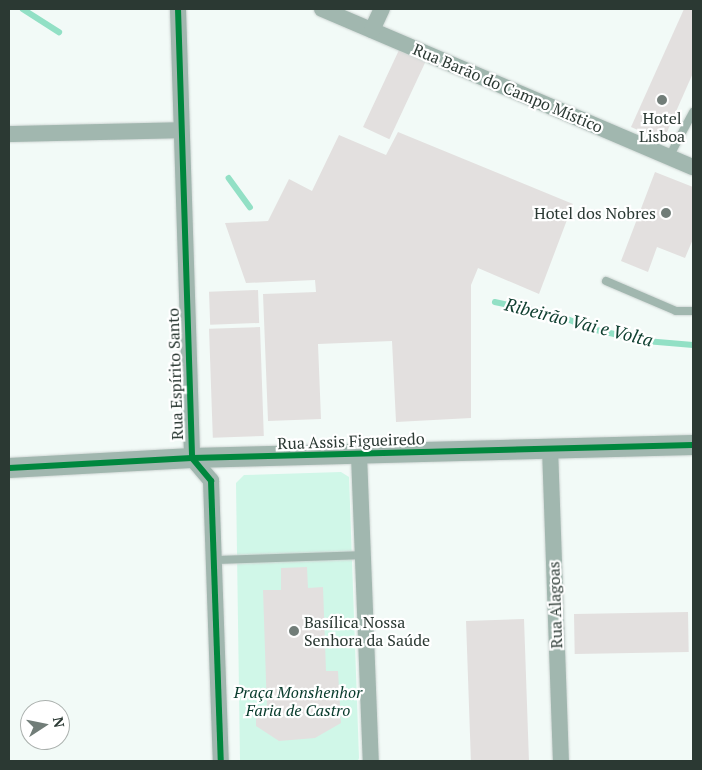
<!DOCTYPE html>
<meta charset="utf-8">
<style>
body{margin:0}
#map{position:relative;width:702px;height:770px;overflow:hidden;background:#f2faf7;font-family:"PT Serif",serif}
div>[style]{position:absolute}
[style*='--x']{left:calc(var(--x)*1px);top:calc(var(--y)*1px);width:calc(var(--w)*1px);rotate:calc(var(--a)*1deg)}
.green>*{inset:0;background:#d0f7e8}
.stream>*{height:5.5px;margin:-2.75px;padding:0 2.75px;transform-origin:2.75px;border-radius:2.75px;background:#92e0c5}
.building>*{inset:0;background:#e3e0df;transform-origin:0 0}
.roads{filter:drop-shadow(0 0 1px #cfd6d4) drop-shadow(0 0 1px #cfd6d4)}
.service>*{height:8px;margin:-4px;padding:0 4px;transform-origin:4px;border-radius:4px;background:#a1b7af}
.minor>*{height:16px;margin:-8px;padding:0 8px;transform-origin:8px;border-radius:8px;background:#a1b7af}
.tertiary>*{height:20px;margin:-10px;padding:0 10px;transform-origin:10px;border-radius:10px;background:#a1b7af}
.cycleway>*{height:6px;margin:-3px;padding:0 3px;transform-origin:3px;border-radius:3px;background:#00873e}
.dots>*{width:14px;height:14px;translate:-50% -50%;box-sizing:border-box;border:2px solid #fff;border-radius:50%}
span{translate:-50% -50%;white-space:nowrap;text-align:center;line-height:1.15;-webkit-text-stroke:4.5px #fff;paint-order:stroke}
.street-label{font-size:16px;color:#2b3933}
.poi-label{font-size:16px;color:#2b3933}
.right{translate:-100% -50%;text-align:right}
.left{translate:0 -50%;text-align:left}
.park-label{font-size:16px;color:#073a2b;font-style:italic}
.water-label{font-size:18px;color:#104031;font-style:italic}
.frame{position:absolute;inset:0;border:10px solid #2b3933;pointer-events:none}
.north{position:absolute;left:20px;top:700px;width:50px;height:50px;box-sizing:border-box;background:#fff;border:1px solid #aab0ad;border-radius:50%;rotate:79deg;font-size:14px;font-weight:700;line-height:20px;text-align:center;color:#2b3933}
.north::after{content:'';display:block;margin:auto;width:18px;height:22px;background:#717d78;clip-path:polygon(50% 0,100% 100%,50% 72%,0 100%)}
</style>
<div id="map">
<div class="green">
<i style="clip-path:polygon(341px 472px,349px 477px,359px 758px,358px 761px,240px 761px,236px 483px,244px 475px)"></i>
</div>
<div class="stream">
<i style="--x:23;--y:9;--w:43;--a:32.6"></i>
<i style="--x:229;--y:178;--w:36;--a:54"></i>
<i style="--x:495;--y:302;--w:66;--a:12.2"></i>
<i style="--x:560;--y:316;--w:35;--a:22"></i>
<i style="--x:592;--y:329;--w:55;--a:12.5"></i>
<i style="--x:646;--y:341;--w:47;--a:4.9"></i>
</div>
<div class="building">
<i style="clip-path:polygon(684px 9px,693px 9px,693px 73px,663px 141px,631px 127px)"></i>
<i style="left:399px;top:50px;width:29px;height:85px;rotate:25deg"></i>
<i style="clip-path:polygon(398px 132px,573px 204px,539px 294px,478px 268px,471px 285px,471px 418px,396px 422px,392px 341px,318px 344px,321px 419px,268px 421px,263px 294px,316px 292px,315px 280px,246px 283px,225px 223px,268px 221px,289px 179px,312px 191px,339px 135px,386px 155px)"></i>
<i style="clip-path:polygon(655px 172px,693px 187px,693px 239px,685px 258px,657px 247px,648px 272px,621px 261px)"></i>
<i style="left:258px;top:290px;width:33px;height:49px;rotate:88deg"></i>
<i style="left:260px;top:327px;width:109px;height:51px;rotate:88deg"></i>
<i style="clip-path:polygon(307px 567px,308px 588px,323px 587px,326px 671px,338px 671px,341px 723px,315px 738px,279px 741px,256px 726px,256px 715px,267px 711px,263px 590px,281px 590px,281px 568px)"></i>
<i style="left:688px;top:612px;width:40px;height:114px;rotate:89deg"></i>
<i style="left:524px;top:619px;width:142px;height:58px;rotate:88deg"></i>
</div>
<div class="roads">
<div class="service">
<i style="--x:669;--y:157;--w:51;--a:-61.9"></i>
<i style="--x:606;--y:281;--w:76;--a:23.2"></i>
<i style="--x:676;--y:311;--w:17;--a:0"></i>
<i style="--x:213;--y:560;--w:149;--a:-1.9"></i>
</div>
<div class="minor">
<i style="--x:178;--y:9;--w:449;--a:88.2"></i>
<i style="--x:192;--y:458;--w:30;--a:50"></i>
<i style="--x:211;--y:481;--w:280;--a:88"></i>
<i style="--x:322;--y:9;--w:403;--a:23.1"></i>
<i style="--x:372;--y:30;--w:23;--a:-65"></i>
<i style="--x:9;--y:134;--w:172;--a:-1.3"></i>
<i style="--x:550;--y:448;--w:313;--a:88"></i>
<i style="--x:359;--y:455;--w:306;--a:87.8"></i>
</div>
<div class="tertiary">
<i style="--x:9;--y:468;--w:183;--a:-3.1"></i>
<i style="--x:192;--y:458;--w:501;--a:-1.49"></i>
</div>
</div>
<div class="cycleway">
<i style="--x:178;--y:9;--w:449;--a:88.2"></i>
<i style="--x:192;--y:458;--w:30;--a:50"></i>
<i style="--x:211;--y:481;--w:280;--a:88"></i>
<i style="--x:9;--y:468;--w:183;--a:-3.1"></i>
<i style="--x:192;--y:458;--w:501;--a:-1.49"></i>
</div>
<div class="dots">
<i style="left:662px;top:100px;background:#717d78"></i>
<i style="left:666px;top:213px;background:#717d78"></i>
<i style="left:294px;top:631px;background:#717d78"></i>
</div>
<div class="street-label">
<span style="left:508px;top:88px;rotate:23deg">Rua Barão do Campo Místico</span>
<span style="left:175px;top:374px;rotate:-92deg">Rua Espírito Santo</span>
<span style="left:351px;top:441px;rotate:-2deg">Rua Assis Figueiredo</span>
<span style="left:555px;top:605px;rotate:-92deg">Rua Alagoas</span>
</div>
<div class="poi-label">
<span style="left:662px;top:127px">Hotel<br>Lisboa</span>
<span class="right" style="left:656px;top:213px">Hotel dos Nobres</span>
<span class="left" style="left:304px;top:631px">Basílica Nossa<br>Senhora da Saúde</span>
</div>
<div class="park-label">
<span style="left:298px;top:701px">Praça Monshenhor<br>Faria de Castro</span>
</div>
<div class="water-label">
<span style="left:579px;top:322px;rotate:14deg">Ribeirão Vai e Volta</span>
</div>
<div class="frame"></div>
<div class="north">N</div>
</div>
